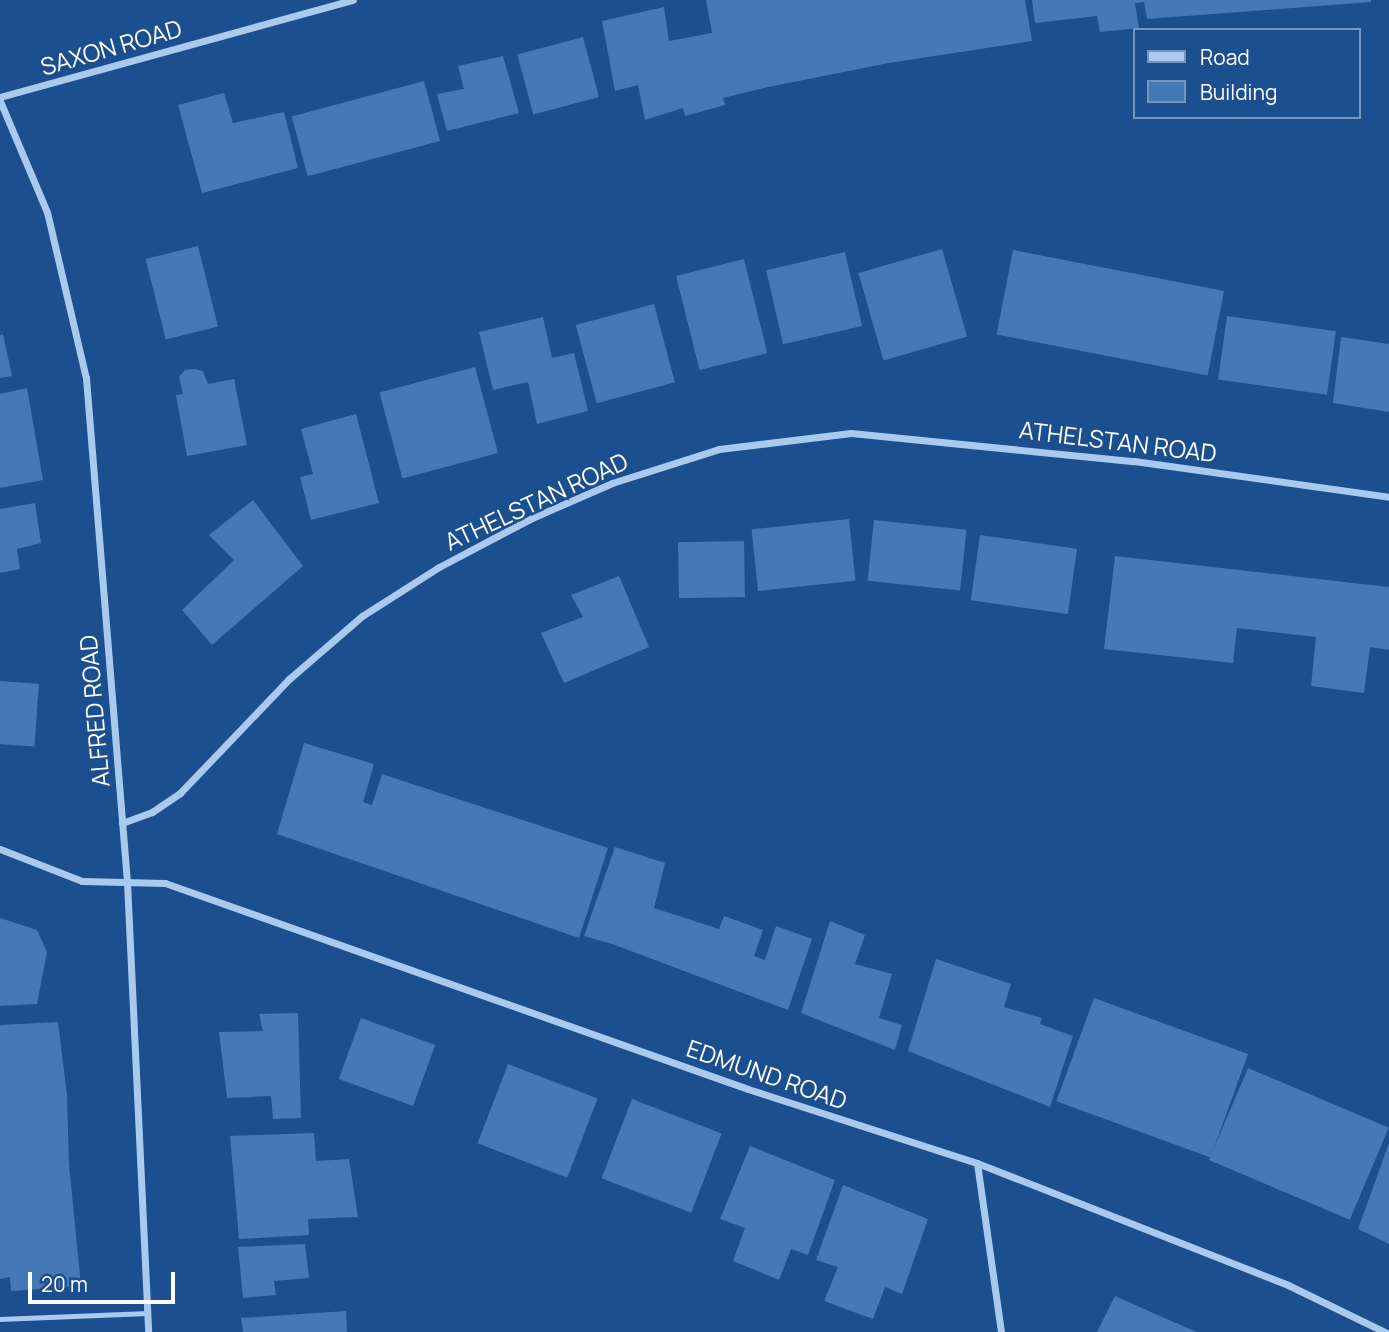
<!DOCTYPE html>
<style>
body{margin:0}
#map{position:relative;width:1389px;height:1332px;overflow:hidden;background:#1b4f8f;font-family:Manrope,sans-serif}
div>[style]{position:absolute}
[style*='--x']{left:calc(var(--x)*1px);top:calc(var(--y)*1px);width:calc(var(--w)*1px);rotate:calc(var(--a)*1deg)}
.building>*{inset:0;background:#4478b7;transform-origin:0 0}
.lane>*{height:5px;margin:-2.5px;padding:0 2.5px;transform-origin:2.5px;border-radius:2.5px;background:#a9c9ee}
.street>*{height:7px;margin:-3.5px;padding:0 3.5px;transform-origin:3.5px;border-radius:3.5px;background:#a9c9ee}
span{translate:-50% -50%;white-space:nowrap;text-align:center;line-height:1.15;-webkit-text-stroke:5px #1b4f8f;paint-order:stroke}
.street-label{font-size:24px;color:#fff}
.legend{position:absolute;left:1133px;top:28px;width:228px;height:91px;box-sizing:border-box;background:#1b4f8f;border:2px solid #7695bc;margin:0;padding:9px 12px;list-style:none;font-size:21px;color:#fff}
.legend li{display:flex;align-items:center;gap:14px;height:35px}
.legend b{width:35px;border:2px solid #7695bc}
.scale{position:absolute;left:28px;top:1272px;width:147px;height:32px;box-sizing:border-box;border:4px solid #fff;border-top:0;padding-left:9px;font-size:21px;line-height:24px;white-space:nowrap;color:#fff;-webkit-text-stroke:5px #1b4f8f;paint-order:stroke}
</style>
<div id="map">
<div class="building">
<i style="clip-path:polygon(706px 0,1025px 0,1032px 41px,889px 63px,768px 87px,723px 98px,725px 105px,685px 116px,683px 108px,645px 120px,638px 85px,615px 91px,602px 21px,664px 7px,669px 41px,712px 33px)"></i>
<i style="clip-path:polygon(1032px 0,1371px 0,1371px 2px,1147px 19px,1144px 2px,1135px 3px,1139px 28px,1100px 32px,1097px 16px,1035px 23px)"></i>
<i style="left:583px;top:37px;width:62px;height:68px;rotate:75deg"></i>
<i style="clip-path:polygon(503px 56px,519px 113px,447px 131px,437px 94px,464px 89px,458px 66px)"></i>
<i style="left:424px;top:81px;width:62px;height:137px;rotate:75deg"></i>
<i style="clip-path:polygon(224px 93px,233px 123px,284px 112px,298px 168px,202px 193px,178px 105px)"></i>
<i style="left:198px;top:246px;width:83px;height:54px;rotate:76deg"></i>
<i style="left:942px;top:249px;width:91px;height:87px;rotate:74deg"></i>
<i style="left:1013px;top:250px;width:215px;height:86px;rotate:11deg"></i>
<i style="left:845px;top:252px;width:76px;height:81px;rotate:77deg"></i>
<i style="left:744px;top:259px;width:97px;height:70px;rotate:76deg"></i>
<i style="left:654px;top:304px;width:81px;height:81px;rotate:75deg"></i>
<i style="left:1227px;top:316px;width:110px;height:64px;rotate:8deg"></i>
<i style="clip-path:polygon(543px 317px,552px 358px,574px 353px,588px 411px,537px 424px,528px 382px,493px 390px,479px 332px)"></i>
<i style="clip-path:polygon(3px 334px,12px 376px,0 378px,0 335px)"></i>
<i style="clip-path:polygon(1341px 337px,1389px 344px,1389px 412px,1333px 403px)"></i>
<i style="left:475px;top:367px;width:89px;height:99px;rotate:75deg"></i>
<i style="clip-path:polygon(195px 369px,203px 371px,208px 384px,234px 379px,247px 445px,187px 456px,176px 395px,183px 394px,179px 377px,185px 370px)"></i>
<i style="clip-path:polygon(27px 388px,43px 480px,0 488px,0 394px)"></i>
<i style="clip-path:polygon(356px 414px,379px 503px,311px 520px,300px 477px,313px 474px,301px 429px)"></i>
<i style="clip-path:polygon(253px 500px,303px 566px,212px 645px,182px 610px,234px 560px,209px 535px)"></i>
<i style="clip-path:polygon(35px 503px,41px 543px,17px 549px,20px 569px,0 573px,0 509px)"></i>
<i style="left:849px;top:519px;width:62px;height:98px;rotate:84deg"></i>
<i style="left:874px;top:520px;width:93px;height:61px;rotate:6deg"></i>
<i style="left:980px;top:535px;width:98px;height:66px;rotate:8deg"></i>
<i style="left:744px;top:541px;width:56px;height:66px;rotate:89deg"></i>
<i style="clip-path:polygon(1115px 556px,1389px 587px,1389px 650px,1370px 647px,1364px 693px,1311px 686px,1316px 637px,1237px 628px,1233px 663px,1104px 649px)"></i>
<i style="clip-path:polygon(619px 576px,649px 647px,564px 683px,541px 633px,583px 617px,571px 595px)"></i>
<i style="left:0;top:681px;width:39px;height:63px;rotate:4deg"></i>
<i style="clip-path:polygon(304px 743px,374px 764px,363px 802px,372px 805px,382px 774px,608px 848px,579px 938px,277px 834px)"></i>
<i style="clip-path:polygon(615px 847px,665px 863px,654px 908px,719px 929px,724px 916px,763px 930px,754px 956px,765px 960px,776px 926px,812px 939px,788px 1010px,615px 945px,584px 936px)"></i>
<i style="clip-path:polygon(0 918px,37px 930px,47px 952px,37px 1004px,0 1006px)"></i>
<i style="clip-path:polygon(830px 921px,865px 935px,855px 964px,892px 974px,879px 1018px,902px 1025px,895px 1050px,801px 1013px)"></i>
<i style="clip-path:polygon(936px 959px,1011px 984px,1004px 1007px,1042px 1018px,1040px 1024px,1073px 1036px,1050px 1107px,908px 1051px)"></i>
<i style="left:1094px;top:998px;width:164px;height:110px;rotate:20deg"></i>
<i style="clip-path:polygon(298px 1013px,301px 1118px,273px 1119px,271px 1096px,227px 1098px,219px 1032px,263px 1031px,259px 1014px)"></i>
<i style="left:361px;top:1018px;width:79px;height:65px;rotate:20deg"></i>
<i style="clip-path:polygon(58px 1022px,67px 1095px,69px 1164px,81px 1286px,11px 1291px,10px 1277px,0 1279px,0 1025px)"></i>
<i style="left:508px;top:1064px;width:96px;height:85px;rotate:21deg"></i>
<i style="left:1248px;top:1068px;width:153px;height:100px;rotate:23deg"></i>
<i style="left:632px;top:1099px;width:96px;height:85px;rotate:21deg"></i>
<i style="clip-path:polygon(314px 1133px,316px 1161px,349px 1159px,358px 1217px,308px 1219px,309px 1235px,239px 1239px,230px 1136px)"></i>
<i style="clip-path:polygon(1389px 1143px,1389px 1244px,1358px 1229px)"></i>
<i style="clip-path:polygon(750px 1146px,835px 1180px,808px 1255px,791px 1249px,779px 1280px,733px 1261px,745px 1228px,720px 1219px)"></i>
<i style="clip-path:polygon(843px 1185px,928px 1219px,902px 1294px,885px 1287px,873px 1319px,824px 1301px,838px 1267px,816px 1260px)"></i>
<i style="clip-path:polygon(305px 1244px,309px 1278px,274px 1281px,276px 1295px,243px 1298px,238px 1247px)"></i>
<i style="clip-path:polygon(1115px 1296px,1153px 1313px,1197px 1332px,1097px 1332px)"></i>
<i style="clip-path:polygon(346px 1311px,347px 1332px,243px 1332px,241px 1318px)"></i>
</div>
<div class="lane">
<i style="--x:0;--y:1319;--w:148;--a:-2.3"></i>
</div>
<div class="street">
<i style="--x:0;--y:97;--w:366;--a:-15.4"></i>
<i style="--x:0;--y:101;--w:121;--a:67.1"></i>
<i style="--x:47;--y:212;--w:171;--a:76.8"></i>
<i style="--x:86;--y:378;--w:506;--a:85.35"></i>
<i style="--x:127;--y:882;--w:450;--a:87.3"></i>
<i style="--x:122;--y:823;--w:32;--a:-20"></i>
<i style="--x:152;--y:812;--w:34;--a:-34"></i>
<i style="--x:180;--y:793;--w:158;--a:-46.3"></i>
<i style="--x:289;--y:679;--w:96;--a:-40.8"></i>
<i style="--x:362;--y:616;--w:91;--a:-32.5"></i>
<i style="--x:439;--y:567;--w:105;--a:-27.8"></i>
<i style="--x:532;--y:518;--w:87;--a:-23.6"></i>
<i style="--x:612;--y:483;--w:112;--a:-17.6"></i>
<i style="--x:719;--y:449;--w:133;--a:-6.9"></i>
<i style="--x:851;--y:433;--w:284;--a:5.7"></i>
<i style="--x:1134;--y:461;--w:258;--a:8"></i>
<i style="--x:0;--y:849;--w:88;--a:21.3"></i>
<i style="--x:82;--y:881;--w:83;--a:1.4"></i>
<i style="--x:165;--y:883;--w:618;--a:19.46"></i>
<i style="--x:748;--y:1089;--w:241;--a:17.9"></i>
<i style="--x:977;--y:1163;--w:334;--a:21.4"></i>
<i style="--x:1288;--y:1285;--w:108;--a:25.9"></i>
<i style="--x:977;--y:1163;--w:171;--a:81.9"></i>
</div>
<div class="street-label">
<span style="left:111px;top:47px;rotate:-16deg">SAXON ROAD</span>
<span style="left:1118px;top:441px;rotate:7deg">ATHELSTAN ROAD</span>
<span style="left:536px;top:501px;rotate:-25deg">ATHELSTAN ROAD</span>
<span style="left:94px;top:711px;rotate:-95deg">ALFRED ROAD</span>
<span style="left:767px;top:1074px;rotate:19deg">EDMUND ROAD</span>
</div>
<ul class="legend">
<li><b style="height:9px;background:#a9c9ee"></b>Road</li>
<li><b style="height:19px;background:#4478b7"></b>Building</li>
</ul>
<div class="scale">20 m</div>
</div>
